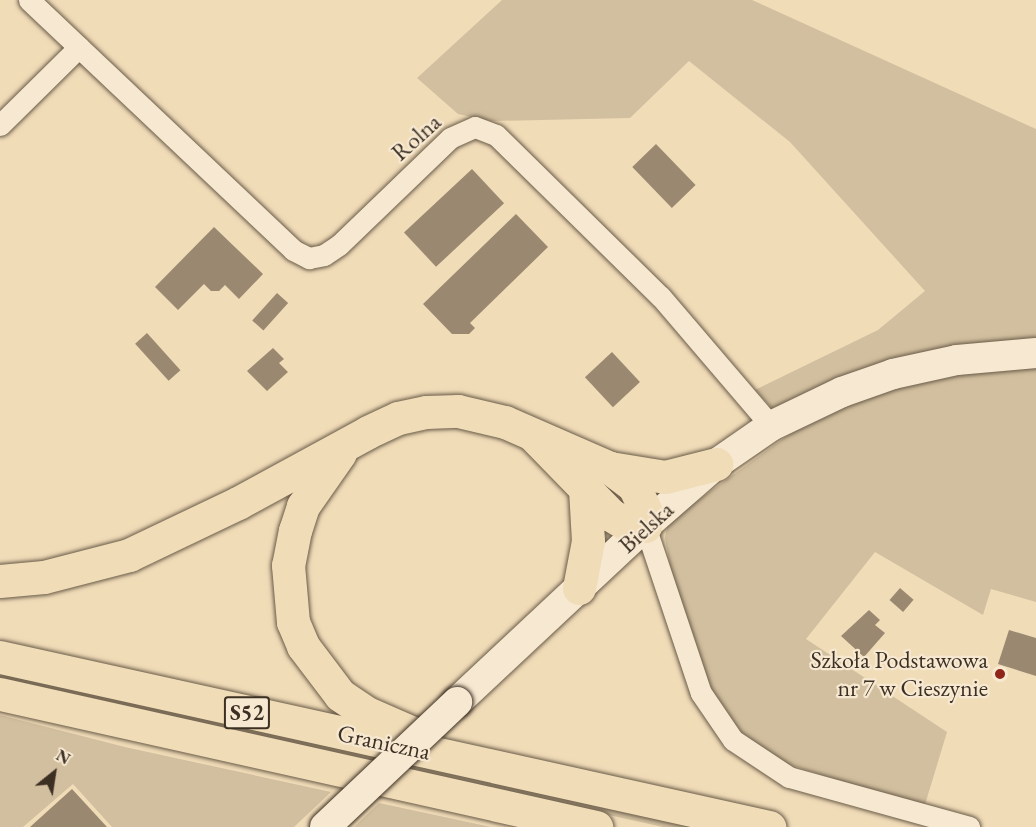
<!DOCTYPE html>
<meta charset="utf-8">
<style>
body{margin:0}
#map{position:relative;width:1036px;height:827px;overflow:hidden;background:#f1dcb8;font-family:"EB Garamond",serif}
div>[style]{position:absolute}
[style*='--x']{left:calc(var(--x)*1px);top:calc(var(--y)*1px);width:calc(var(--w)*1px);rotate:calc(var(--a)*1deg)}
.green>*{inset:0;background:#d2bf9f}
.building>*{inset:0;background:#9a8970;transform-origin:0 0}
.roads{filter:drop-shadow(0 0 2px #695b48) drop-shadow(0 0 2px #695b48)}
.street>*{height:21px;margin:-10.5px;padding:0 10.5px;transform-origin:10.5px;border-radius:10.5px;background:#f6e8d1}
.secondary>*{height:30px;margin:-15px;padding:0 15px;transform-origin:15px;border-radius:15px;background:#f6e8d1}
.highway>*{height:33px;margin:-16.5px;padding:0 16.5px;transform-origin:16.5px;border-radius:16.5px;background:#f1dcb8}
.bridges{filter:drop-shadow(0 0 2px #3c3023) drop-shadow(0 0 2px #3c3023)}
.secondary-bridge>*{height:30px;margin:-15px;padding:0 15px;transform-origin:15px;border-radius:15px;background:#f6e8d1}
.dots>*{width:16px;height:16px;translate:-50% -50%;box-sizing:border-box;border:3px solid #f6e8d1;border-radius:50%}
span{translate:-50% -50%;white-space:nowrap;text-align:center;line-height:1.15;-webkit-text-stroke:4.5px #f6e8d1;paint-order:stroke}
.shield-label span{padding:2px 4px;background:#f6e8d1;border:2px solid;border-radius:4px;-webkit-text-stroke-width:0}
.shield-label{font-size:22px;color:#3c3023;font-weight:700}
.street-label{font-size:24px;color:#3c3023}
.poi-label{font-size:24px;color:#3c3023}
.right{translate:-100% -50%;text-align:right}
.north{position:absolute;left:24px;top:743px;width:60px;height:60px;-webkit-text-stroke:4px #f6e8d1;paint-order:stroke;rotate:30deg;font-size:16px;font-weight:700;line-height:24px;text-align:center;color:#3c3023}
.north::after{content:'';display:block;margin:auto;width:21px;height:27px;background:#3c3023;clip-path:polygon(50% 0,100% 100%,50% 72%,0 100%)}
</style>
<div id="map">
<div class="green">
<i style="clip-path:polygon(502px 0,752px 0,1036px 129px,1036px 341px,773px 409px,755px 390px,878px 330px,925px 291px,790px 142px,689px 61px,630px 118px,491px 121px,458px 114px,417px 78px)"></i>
<i style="clip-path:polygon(1036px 366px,1036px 602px,991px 589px,983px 615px,875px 552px,806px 639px,947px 732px,924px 808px,788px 764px,741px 732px,709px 685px,674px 587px,665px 538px,668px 522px,812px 418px,853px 401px,937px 375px)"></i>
<i style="clip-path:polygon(0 670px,714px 827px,663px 827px,0 680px)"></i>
<i style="clip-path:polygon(0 715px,125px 747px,331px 792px,294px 827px,112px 827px,73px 784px,23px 827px,0 827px)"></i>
<i style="clip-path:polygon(379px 803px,491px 827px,354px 827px)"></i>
</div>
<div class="building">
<i style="left:656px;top:144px;width:57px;height:33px;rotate:46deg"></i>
<i style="left:472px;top:169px;width:47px;height:93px;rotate:47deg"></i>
<i style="clip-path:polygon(516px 214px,548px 247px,470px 323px,475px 328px,469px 334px,452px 334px,423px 304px)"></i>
<i style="clip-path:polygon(214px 227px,263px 274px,239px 299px,225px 285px,219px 291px,211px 291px,204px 284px,178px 310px,155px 287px)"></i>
<i style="left:277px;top:293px;width:15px;height:37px;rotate:42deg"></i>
<i style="left:147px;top:333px;width:50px;height:16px;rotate:48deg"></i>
<i style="clip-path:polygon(273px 348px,284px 359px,279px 363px,288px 372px,267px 391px,247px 371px)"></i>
<i style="left:612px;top:352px;width:41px;height:37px;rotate:47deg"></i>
<i style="left:900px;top:588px;width:18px;height:16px;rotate:41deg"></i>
<i style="clip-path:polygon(869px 610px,880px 620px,875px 625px,885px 633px,864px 657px,841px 636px)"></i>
<i style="clip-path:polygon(1009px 630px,1036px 638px,1036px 676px,998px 664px)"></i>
<i style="clip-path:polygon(72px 789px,107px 827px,30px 827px)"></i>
</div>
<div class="roads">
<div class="street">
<i style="--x:29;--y:0;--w:364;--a:43.4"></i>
<i style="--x:293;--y:250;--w:18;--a:27"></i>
<i style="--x:309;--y:258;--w:15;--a:-11"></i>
<i style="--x:324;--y:255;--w:18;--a:-34"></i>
<i style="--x:339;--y:245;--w:154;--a:-43.9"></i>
<i style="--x:450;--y:138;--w:27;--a:-24"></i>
<i style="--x:475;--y:127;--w:22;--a:21"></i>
<i style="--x:496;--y:135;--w:231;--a:44.5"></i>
<i style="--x:661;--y:297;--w:170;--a:49.5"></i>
<i style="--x:0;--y:125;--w:111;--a:-44.6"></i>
<i style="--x:645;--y:526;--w:176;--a:71.5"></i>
<i style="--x:701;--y:693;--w:57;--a:55.8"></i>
<i style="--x:733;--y:740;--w:67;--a:33.5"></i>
<i style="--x:789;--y:777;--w:187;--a:15.5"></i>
</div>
<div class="secondary">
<i style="--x:457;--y:702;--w:258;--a:-43.1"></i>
<i style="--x:645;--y:526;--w:94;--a:-41.1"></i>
<i style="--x:716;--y:464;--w:67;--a:-34.6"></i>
<i style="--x:771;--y:426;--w:79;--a:-25.6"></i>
<i style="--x:842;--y:392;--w:54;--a:-19.4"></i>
<i style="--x:893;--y:374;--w:66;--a:-12.3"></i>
<i style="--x:957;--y:360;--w:79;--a:-5.1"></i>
</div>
<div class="highway">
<i style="--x:340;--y:453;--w:65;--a:124.9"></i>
<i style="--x:303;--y:506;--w:25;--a:108"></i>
<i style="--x:295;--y:530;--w:36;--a:101"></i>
<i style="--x:288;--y:565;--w:57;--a:85"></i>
<i style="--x:293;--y:622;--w:26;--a:67"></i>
<i style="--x:303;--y:646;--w:61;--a:52.9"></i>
<i style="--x:340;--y:695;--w:30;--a:34"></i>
<i style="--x:365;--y:712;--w:55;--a:23.7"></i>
<i style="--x:610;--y:468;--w:56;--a:9.3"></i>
<i style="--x:665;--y:477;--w:53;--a:-14.3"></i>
<i style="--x:0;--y:581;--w:44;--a:-5.2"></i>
<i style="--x:44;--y:577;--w:88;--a:-14.5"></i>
<i style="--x:129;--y:555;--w:121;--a:-25.5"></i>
<i style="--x:238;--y:503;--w:148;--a:-28.6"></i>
<i style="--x:368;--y:432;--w:33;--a:-25"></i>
<i style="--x:398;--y:418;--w:29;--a:-12"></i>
<i style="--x:426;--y:412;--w:32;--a:-2"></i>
<i style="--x:458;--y:411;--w:48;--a:13.2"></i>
<i style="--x:505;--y:422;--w:115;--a:23.7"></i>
<i style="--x:610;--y:468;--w:30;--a:37"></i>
<i style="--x:634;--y:486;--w:26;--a:65"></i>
<i style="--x:645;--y:510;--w:16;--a:90"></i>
<i style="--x:645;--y:526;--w:19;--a:-174"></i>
<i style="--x:626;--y:524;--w:17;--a:-149"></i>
<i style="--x:611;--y:515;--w:112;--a:-134.3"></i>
<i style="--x:579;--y:588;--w:48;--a:-79.2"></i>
<i style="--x:588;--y:541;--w:52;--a:-93.3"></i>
<i style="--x:0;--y:657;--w:788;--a:12.47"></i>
<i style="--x:0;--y:694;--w:611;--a:12.58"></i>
</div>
</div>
<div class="bridges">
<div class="secondary-bridge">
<i style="--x:325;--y:827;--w:182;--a:-43.4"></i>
</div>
</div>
<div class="dots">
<i style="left:1000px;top:674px;background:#8f2418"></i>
</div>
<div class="shield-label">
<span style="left:247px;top:713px">S52</span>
</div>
<div class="street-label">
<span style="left:416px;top:137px;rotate:-42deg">Rolna</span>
<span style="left:646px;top:527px;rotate:-42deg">Bielska</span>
<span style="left:384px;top:742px;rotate:12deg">Graniczna</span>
</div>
<div class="poi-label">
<span class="right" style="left:988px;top:674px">Szkoła Podstawowa<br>nr 7 w Cieszynie</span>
</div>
<div class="north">N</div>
</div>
